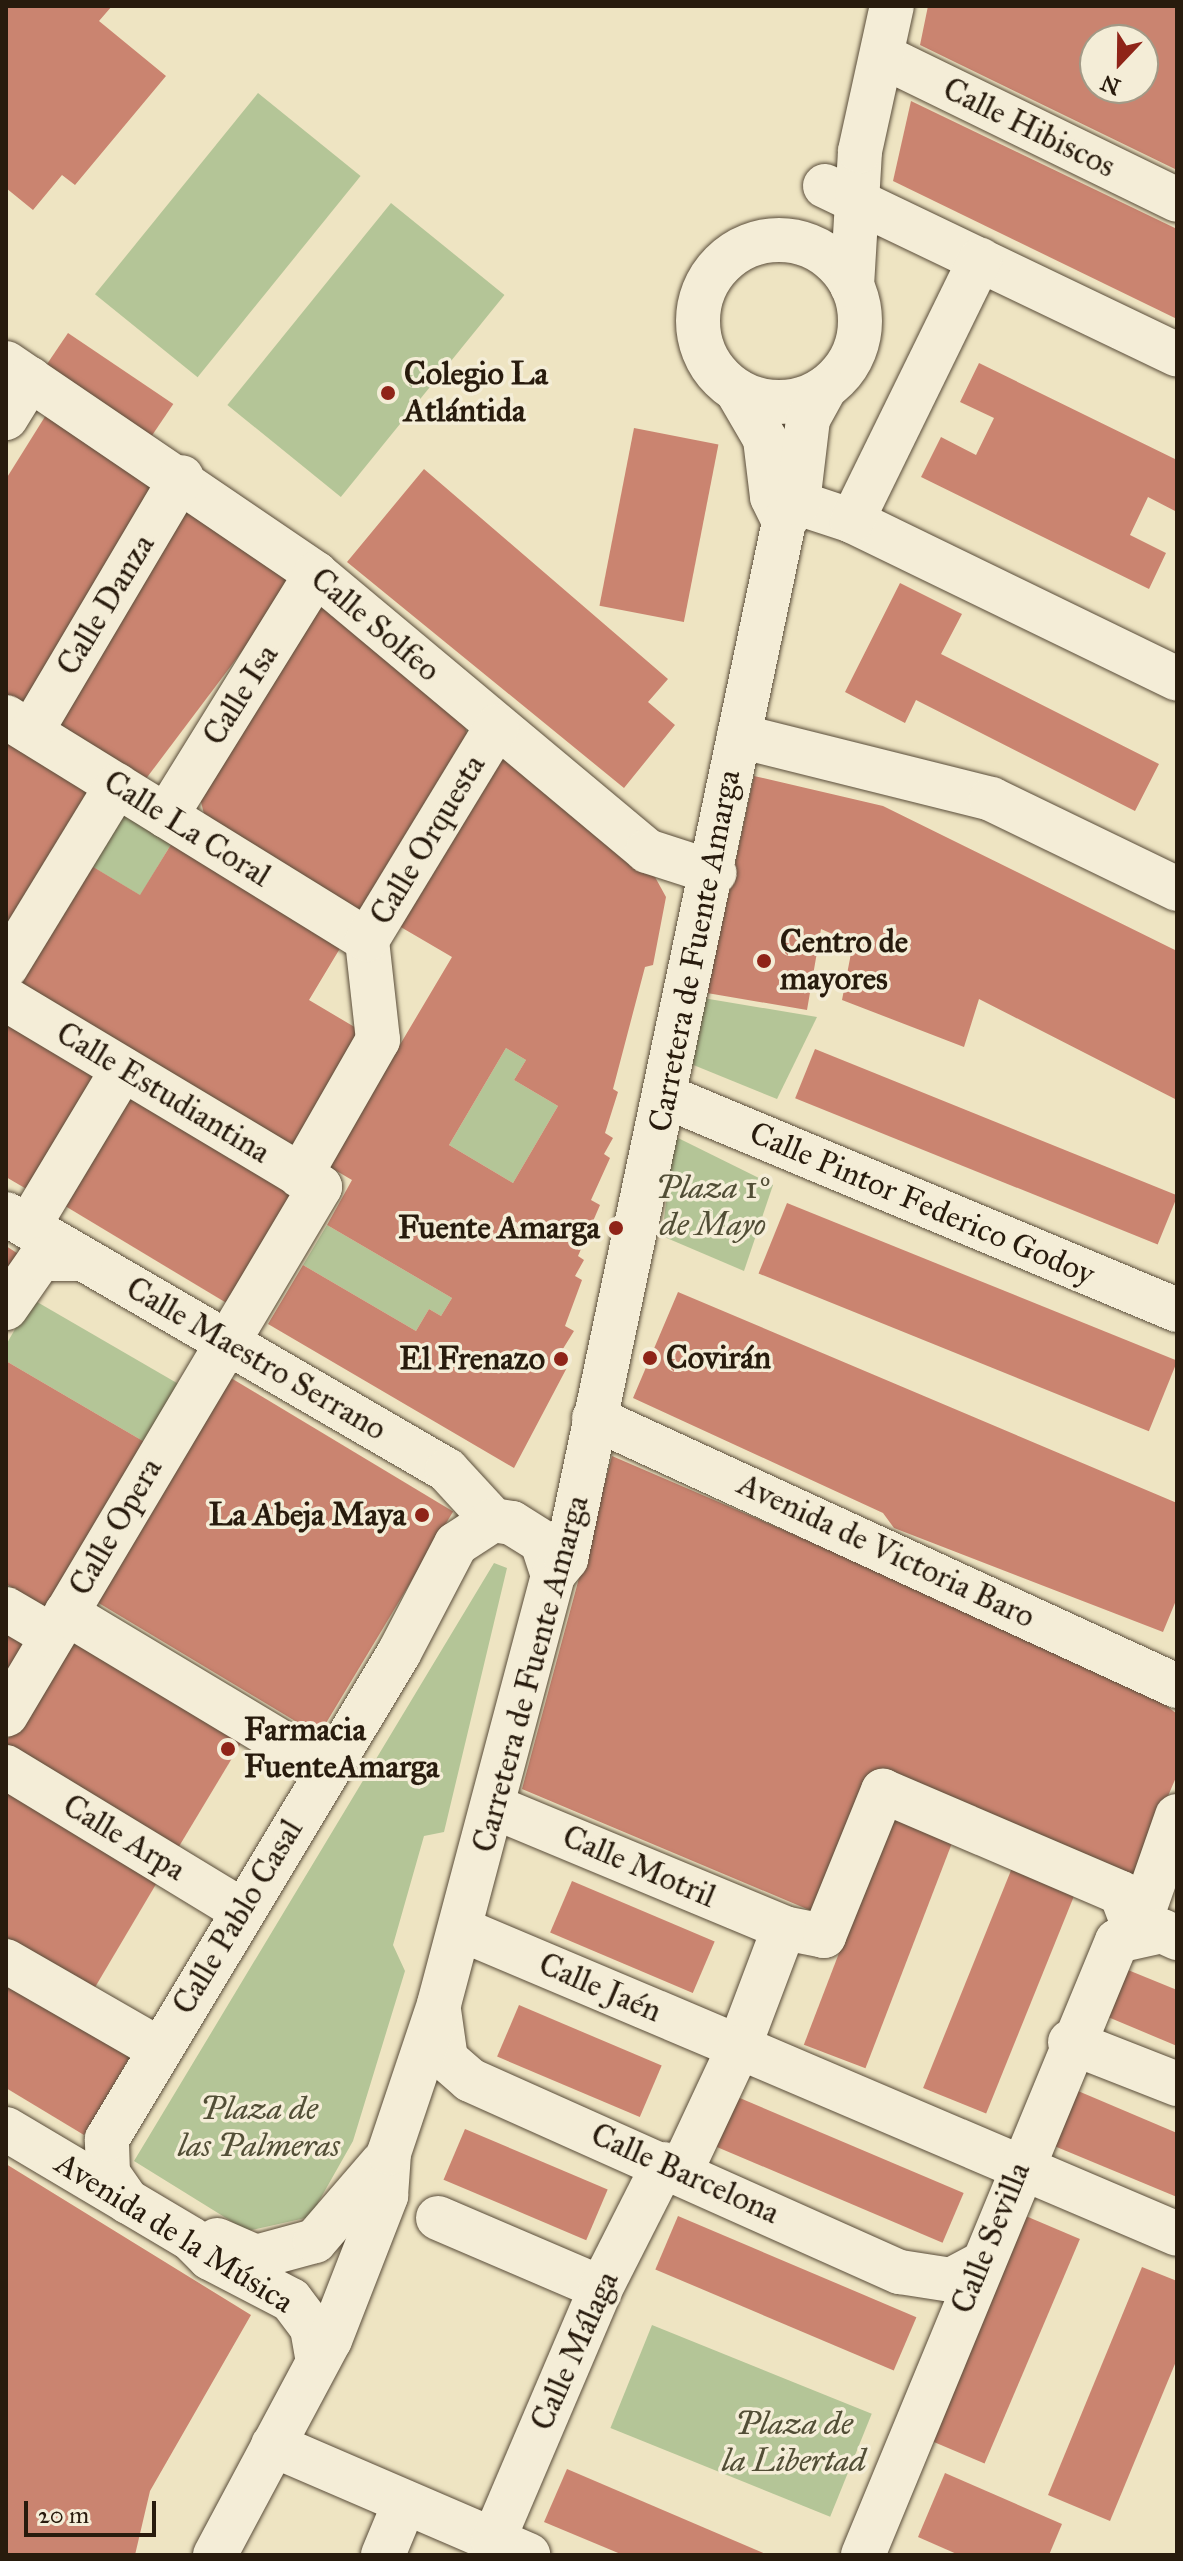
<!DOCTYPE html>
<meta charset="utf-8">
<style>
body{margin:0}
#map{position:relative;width:1183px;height:2561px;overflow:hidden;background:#eee4c2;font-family:"IM FELL Great Primer",serif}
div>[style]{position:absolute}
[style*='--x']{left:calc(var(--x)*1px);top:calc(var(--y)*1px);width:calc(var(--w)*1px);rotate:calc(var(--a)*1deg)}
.green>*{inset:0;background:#b4c597;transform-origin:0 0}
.building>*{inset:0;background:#ca8470;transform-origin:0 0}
.roads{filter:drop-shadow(0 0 2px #5a4d3a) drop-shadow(0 0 2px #5a4d3a)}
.minor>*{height:44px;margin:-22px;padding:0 22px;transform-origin:22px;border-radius:22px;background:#f4edd7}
.minor>.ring{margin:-22px;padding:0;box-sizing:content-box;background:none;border:44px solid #f4edd7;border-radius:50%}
.dots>*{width:22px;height:22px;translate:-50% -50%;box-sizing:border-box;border:4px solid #f4edd7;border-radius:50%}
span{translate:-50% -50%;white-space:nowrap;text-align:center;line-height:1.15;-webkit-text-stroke:7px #f4edd7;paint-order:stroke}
.street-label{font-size:32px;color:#281b0d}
.poi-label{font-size:32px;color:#281b0d;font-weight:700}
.left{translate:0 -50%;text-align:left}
.right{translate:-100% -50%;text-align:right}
.park-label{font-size:32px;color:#524e36;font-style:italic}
.frame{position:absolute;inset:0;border:8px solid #281b0d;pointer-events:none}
.north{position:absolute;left:1079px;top:24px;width:80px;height:80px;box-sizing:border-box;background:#f4edd7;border:2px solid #a29986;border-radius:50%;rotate:202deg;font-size:22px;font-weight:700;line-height:32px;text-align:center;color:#281b0d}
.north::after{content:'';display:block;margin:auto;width:28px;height:36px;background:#8f2418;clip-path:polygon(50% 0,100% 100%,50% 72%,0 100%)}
.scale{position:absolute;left:24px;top:2501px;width:132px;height:36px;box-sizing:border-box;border:4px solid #281b0d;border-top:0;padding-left:10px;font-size:24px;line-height:28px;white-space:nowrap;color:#281b0d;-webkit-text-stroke:6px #f4edd7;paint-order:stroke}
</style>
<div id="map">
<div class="green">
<i style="left:258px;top:93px;width:132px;height:259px;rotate:39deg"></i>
<i style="left:391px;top:203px;width:146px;height:260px;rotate:39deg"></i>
<i style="left:120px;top:805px;width:64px;height:67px;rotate:31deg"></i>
<i style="clip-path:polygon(703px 998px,817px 1017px,777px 1099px,691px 1064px)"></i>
<i style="clip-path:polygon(506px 1048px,526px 1060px,514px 1080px,558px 1106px,513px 1183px,449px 1145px)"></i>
<i style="clip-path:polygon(674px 1136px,773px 1185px,744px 1271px,662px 1236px)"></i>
<i style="clip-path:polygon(327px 1225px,452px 1298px,441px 1316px,429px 1309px,416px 1331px,303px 1265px)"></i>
<i style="clip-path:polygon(32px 1299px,182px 1386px,148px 1444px,6px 1361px,6px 1345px)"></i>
<i style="clip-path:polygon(494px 1563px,507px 1568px,444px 1832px,424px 1836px,393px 1945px,405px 1971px,353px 2141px,310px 2217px,247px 2231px,134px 2161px)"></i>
<i style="left:652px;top:2325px;width:237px;height:111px;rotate:22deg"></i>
</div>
<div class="building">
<i style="clip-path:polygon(6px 6px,112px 6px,99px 21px,166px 76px,75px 185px,62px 175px,33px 210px,6px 188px)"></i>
<i style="clip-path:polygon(evenodd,928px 6px,1177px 6px,1177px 170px,920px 45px,928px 6px,1095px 40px,1143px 40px,1143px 88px,1095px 88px,1095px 40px)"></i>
<i style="clip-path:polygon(911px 101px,1177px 229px,1177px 319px,893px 181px)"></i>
<i style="left:68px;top:333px;width:127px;height:39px;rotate:34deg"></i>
<i style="clip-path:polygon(979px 363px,1177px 460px,1177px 512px,1148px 497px,1130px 535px,1166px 553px,1149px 589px,921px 477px,941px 437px,976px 455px,994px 418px,960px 402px)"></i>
<i style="clip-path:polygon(51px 407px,164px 476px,23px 705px,6px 695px,6px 479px)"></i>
<i style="left:634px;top:428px;width:86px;height:181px;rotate:11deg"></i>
<i style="clip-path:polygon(424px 469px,668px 679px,648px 702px,675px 725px,624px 788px,347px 562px)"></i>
<i style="left:189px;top:499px;width:134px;height:262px;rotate:37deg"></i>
<i style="clip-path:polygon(900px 583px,962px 614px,941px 654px,1159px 764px,1135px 811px,916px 700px,905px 723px,845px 692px)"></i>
<i style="clip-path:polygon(318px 603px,463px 719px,468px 737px,362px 912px,205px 818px,200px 798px)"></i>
<i style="clip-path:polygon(6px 732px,93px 784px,6px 929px)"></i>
<i style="clip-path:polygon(evenodd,504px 747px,655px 877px,666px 897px,653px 965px,645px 967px,613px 1089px,618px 1092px,605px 1133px,613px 1138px,604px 1154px,610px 1158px,591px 1200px,600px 1205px,578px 1256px,584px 1260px,575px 1276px,582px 1280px,565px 1326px,574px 1331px,561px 1352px,572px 1358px,514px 1468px,268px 1324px,303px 1265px,416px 1331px,429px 1309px,441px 1316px,452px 1298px,327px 1225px,352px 1180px,328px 1166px,452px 957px,399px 926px,504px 747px,506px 1048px,526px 1060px,514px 1080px,558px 1106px,513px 1183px,449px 1145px,506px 1048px)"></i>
<i style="clip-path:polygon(754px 776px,883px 806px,1177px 951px,1177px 1100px,979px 999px,964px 1047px,842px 1000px,853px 943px,821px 929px,807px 1010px,707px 993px)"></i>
<i style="clip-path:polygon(175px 838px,345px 940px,309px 1000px,368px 1035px,299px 1149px,13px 980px,85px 862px,140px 895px)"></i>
<i style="clip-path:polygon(6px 1010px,109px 1070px,35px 1194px,6px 1177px)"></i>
<i style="left:815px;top:1049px;width:391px;height:53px;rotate:22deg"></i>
<i style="left:136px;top:1090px;width:199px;height:136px;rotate:31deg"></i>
<i style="left:787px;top:1203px;width:421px;height:76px;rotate:22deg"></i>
<i style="clip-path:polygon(6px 1246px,20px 1255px,6px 1279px)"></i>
<i style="clip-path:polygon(678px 1292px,1177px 1503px,1177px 1598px,1163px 1632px,894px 1528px,883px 1513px,633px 1398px)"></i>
<i style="clip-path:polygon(6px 1361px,148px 1444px,51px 1610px,6px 1584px)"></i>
<i style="left:226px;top:1375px;width:265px;height:261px;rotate:31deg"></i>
<i style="clip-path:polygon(612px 1456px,1136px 1682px,1177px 1714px,1177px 1775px,1130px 1885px,877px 1775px,814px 1912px,522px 1789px)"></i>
<i style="clip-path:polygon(6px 1620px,31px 1635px,6px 1677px)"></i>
<i style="left:74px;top:1629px;width:202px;height:133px;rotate:31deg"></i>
<i style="clip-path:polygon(6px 1782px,162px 1874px,94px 1989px,6px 1937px)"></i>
<i style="left:892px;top:1815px;width:66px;height:246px;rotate:21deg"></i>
<i style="left:1016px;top:1858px;width:68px;height:248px;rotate:22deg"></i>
<i style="left:572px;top:1881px;width:155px;height:56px;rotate:23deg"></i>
<i style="clip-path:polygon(1128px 1970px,1177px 1990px,1177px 2046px,1108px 2017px)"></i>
<i style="clip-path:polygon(6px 1974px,134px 2050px,84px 2135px,6px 2088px)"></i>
<i style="left:519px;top:2005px;width:155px;height:56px;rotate:23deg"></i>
<i style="clip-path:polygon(1071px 2088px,1177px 2133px,1177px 2197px,1047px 2143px)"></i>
<i style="left:728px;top:2093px;width:256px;height:54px;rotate:23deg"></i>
<i style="left:465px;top:2129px;width:155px;height:55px;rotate:23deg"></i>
<i style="clip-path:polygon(6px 2164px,251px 2315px,150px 2491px,135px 2555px,6px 2555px)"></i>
<i style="left:1021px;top:2214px;width:64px;height:244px;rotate:23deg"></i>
<i style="left:678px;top:2216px;width:259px;height:58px;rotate:23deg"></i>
<i style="clip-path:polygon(1142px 2267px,1177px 2281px,1177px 2359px,1110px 2521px,1048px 2495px)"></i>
<i style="clip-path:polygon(567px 2469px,768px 2555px,623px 2555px,544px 2522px)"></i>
<i style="clip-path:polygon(945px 2473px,1062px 2524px,1049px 2555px,959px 2555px,918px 2537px)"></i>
</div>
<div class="roads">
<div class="minor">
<i style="--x:882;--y:56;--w:328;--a:26"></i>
<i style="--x:825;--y:186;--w:390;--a:25.6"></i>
<i class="ring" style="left:698px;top:240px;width:118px;height:118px"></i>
<i style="--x:852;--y:286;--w:135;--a:-86.6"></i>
<i style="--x:860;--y:151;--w:148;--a:-77.6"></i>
<i style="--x:6;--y:363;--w:375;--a:34.2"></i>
<i style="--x:316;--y:574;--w:432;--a:39.9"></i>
<i style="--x:647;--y:851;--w:71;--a:17.9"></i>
<i style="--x:737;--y:391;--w:56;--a:59.7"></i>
<i style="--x:765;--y:439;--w:58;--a:83.1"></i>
<i style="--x:772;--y:497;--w:28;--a:64"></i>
<i style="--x:6;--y:418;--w:46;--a:-58.4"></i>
<i style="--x:798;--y:503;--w:57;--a:18.4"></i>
<i style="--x:852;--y:521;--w:361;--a:25.9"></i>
<i style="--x:852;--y:521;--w:291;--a:-63.9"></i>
<i style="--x:6;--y:717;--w:424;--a:31.7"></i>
<i style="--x:31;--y:732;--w:296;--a:-59.4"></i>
<i style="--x:739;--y:736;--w:260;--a:14"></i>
<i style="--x:991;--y:799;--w:207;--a:25.8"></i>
<i style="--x:166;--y:816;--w:285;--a:-58.2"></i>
<i style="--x:6;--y:967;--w:213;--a:-58.6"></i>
<i style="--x:6;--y:999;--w:366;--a:30.9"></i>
<i style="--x:320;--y:1187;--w:614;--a:120.74"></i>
<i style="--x:667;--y:1097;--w:553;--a:22.67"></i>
<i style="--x:300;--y:1176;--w:157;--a:-60.2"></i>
<i style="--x:378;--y:1040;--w:101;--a:-96.3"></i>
<i style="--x:367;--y:940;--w:250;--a:-58.7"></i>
<i style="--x:6;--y:1214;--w:510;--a:30.14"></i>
<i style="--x:447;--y:1470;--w:68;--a:47.4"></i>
<i style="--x:28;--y:1227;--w:184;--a:-59"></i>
<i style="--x:6;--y:1308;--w:60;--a:-55.2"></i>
<i style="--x:40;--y:1259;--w:41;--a:0"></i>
<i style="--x:594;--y:1418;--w:642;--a:24.69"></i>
<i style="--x:6;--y:1609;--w:53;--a:30.4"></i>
<i style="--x:66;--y:1613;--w:305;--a:31"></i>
<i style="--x:6;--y:1767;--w:275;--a:31.3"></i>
<i style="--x:494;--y:1807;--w:314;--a:22.6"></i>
<i style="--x:784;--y:1928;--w:41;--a:11.3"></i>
<i style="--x:824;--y:1936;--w:157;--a:-67.9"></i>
<i style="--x:883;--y:1791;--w:259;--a:23.2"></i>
<i style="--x:1121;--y:1893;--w:43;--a:69.4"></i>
<i style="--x:460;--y:1929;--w:303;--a:22.9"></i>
<i style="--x:739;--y:2047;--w:127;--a:-69.3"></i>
<i style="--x:1136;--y:1933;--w:124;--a:-70.7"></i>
<i style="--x:6;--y:1961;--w:177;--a:29.9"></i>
<i style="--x:439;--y:2010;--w:49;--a:81.9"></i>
<i style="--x:446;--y:2059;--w:32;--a:41"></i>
<i style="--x:470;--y:2080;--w:471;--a:24.1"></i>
<i style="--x:900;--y:2272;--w:52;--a:8.9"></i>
<i style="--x:951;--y:2280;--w:34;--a:-28"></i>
<i style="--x:1070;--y:2042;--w:115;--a:21.4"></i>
<i style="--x:6;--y:2129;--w:215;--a:30.7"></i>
<i style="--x:191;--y:2239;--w:27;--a:45"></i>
<i style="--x:210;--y:2258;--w:91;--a:27.4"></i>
<i style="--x:291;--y:2300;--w:35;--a:53"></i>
<i style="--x:312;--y:2328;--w:29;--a:80"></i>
<i style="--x:681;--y:2171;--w:137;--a:-64.9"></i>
<i style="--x:739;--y:2047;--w:476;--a:23.1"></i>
<i style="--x:128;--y:2202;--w:35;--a:-125"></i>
<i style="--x:108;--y:2173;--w:34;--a:-92"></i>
<i style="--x:107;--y:2139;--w:567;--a:-59"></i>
<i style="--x:399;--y:1653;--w:123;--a:-62.4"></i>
<i style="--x:456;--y:1544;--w:44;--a:-33"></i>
<i style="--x:493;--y:1520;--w:19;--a:9"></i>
<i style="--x:512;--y:1523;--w:36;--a:32"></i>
<i style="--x:542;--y:1542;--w:35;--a:72"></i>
<i style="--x:438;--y:2218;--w:177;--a:23.2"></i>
<i style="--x:217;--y:2240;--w:43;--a:23.6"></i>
<i style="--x:256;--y:2257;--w:61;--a:-15.2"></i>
<i style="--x:315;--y:2241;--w:103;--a:-49.3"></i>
<i style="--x:273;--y:2445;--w:278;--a:23.3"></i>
<i style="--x:493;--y:2541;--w:275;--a:-66.9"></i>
<i style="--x:601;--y:2288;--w:139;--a:-63.1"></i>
<i style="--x:215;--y:2555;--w:244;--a:-61.9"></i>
<i style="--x:330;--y:2340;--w:155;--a:-68.7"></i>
<i style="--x:386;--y:2196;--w:43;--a:-86"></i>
<i style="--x:389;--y:2153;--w:157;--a:-71.4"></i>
<i style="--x:439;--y:2004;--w:444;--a:-75.1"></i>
<i style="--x:553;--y:1575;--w:21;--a:-51"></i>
<i style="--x:566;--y:1559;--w:1060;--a:-78.13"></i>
<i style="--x:784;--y:522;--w:24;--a:-54"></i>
<i style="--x:798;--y:503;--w:85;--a:-83.2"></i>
<i style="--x:808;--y:419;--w:35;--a:-61"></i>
<i style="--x:383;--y:2555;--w:57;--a:-67.5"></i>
<i style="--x:863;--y:2555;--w:664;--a:-67.53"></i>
<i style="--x:1117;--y:1941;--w:46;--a:-12.5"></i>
<i style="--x:1162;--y:1931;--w:17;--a:25"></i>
</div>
</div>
<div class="dots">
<i style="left:388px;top:393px;background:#8f2418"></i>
<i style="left:764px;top:961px;background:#8f2418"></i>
<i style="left:616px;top:1228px;background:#8f2418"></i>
<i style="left:650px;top:1358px;background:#8f2418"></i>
<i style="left:561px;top:1359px;background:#8f2418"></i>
<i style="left:422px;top:1515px;background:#8f2418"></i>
<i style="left:228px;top:1749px;background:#8f2418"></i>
</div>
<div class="street-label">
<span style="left:1029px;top:128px;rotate:26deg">Calle Hibiscos</span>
<span style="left:106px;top:605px;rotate:-59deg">Calle Danza</span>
<span style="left:375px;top:625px;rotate:40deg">Calle Solfeo</span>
<span style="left:241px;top:695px;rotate:-58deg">Calle Isa</span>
<span style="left:187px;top:829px;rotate:32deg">Calle La Coral</span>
<span style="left:428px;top:840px;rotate:-59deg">Calle Orquesta</span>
<span style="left:695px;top:951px;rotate:-79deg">Carretera de Fuente Amarga</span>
<span style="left:163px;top:1093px;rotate:31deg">Calle Estudiantina</span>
<span style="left:922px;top:1204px;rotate:23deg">Calle Pintor Federico Godoy</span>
<span style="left:256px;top:1359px;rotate:30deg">Calle Maestro Serrano</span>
<span style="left:116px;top:1527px;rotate:-60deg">Calle Opera</span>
<span style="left:886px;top:1551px;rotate:25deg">Avenida de Victoria Baro</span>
<span style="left:531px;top:1674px;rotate:-75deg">Carretera de Fuente Amarga</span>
<span style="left:124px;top:1838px;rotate:31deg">Calle Arpa</span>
<span style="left:639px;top:1867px;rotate:23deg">Calle Motril</span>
<span style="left:238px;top:1917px;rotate:-59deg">Calle Pablo Casal</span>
<span style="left:600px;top:1988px;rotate:23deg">Calle Jaén</span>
<span style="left:685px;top:2174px;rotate:24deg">Calle Barcelona</span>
<span style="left:174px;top:2233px;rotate:32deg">Avenida de la Música</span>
<span style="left:991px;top:2238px;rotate:-68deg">Calle Sevilla</span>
<span style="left:575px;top:2351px;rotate:-66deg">Calle Málaga</span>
</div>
<div class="poi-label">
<span class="left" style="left:404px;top:393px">Colegio La<br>Atlántida</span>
<span class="left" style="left:780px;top:961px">Centro de<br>mayores</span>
<span class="right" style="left:600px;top:1228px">Fuente Amarga</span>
<span class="left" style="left:666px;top:1358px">Covirán</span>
<span class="right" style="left:545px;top:1359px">El Frenazo</span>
<span class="right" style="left:406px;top:1515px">La Abeja Maya</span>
<span class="left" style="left:244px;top:1749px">Farmacia<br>FuenteAmarga</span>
</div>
<div class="park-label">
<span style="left:713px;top:1207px">Plaza 1º<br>de Mayo</span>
<span style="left:259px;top:2128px">Plaza de<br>las Palmeras</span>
<span style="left:794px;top:2443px">Plaza de<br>la Libertad</span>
</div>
<div class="frame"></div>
<div class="north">N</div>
<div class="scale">20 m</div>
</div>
